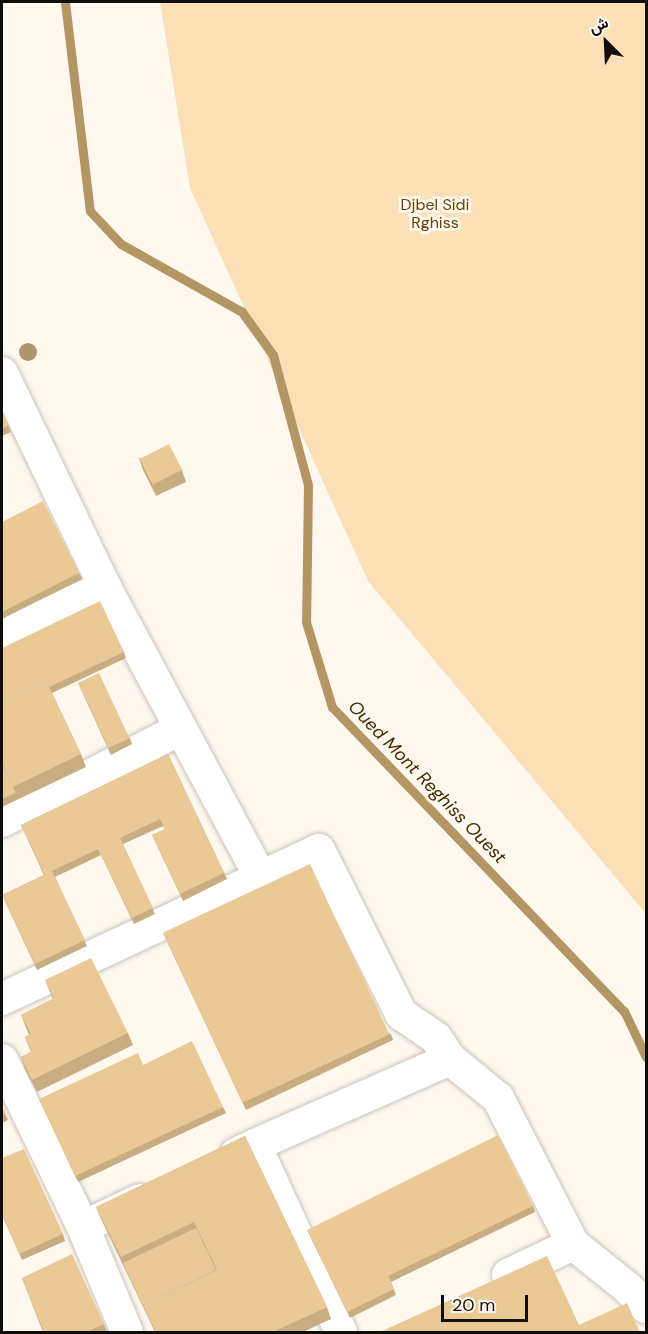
<!DOCTYPE html>
<meta charset="utf-8">
<style>
body{margin:0}
#map{position:relative;width:648px;height:1334px;overflow:hidden;background:#fef8ef;font-family:"DM Sans",Vazirmatn,sans-serif}
div>[style]{position:absolute}
[style*='--x']{left:calc(var(--x)*1px);top:calc(var(--y)*1px);width:calc(var(--w)*1px);rotate:calc(var(--a)*1deg)}
.green>*{inset:0;background:#fadfb7}
.stream>*{height:9px;margin:-4.5px;padding:0 4.5px;transform-origin:4.5px;border-radius:4.5px;background:#b49564}
.roads{filter:drop-shadow(0 0 2px #c9c3bb) drop-shadow(0 0 2px #c9c3bb)}
.minor>*{height:32px;margin:-16px;padding:0 16px;transform-origin:16px;border-radius:16px;background:#fff}
.trees>*{width:18px;height:18px;margin:-9px;border-radius:50%;background:#aa966e}
.wall>*{inset:0;background:#c9ad82}
.building>*{inset:0;background:#eac997;transform-origin:0 0}
span{translate:-50% -50%;white-space:nowrap;text-align:center;line-height:1.15;-webkit-text-stroke:6px #fef8ef;paint-order:stroke}
.park-label{font-size:16px;color:#654505}
.water-label{font-size:18px;color:#412b01;font-style:italic}
.frame{position:absolute;inset:0;border:3px solid #100e0b;pointer-events:none}
.north{position:absolute;left:576px;top:12px;width:60px;height:60px;-webkit-text-stroke:4px #fef8ef;paint-order:stroke;rotate:336deg;font-size:16px;font-weight:700;line-height:24px;text-align:center;color:#100e0b}
.north::after{content:'';display:block;margin:auto;width:21px;height:27px;background:#100e0b;clip-path:polygon(50% 0,100% 100%,50% 72%,0 100%)}
.scale{position:absolute;left:441px;top:1295px;width:87px;height:27px;box-sizing:border-box;border:3px solid #100e0b;border-top:0;padding-left:8px;font-size:18px;line-height:21px;white-space:nowrap;color:#100e0b;-webkit-text-stroke:4px #fef8ef;paint-order:stroke}
</style>
<div id="map">
<div class="green">
<i style="clip-path:polygon(160px 2px,646px 2px,646px 914px,368px 581px,190px 188px)"></i>
</div>
<div class="stream">
<i style="--x:65;--y:2;--w:210;--a:83.2"></i>
<i style="--x:90;--y:211;--w:45;--a:46.8"></i>
<i style="--x:121;--y:244;--w:139;--a:29.3"></i>
<i style="--x:242;--y:312;--w:53;--a:54.2"></i>
<i style="--x:273;--y:355;--w:135;--a:74.9"></i>
<i style="--x:308;--y:485;--w:137;--a:90.8"></i>
<i style="--x:306;--y:622;--w:89;--a:73"></i>
<i style="--x:332;--y:707;--w:422;--a:46.2"></i>
<i style="--x:624;--y:1011;--w:51;--a:64.4"></i>
</div>
<div class="roads">
<div class="minor">
<i style="--x:2;--y:373;--w:237;--a:64.3"></i>
<i style="--x:105;--y:587;--w:330;--a:61.8"></i>
<i style="--x:2;--y:635;--w:114;--a:-25"></i>
<i style="--x:2;--y:821;--w:200;--a:-27.3"></i>
<i style="--x:2;--y:999;--w:350;--a:-25.2"></i>
<i style="--x:319;--y:850;--w:183;--a:63.4"></i>
<i style="--x:401;--y:1014;--w:42;--a:34.4"></i>
<i style="--x:436;--y:1038;--w:25;--a:56"></i>
<i style="--x:2;--y:1060;--w:186;--a:64.1"></i>
<i style="--x:83;--y:1227;--w:114;--a:67.3"></i>
<i style="--x:255;--y:1145;--w:213;--a:-23.8"></i>
<i style="--x:450;--y:1059;--w:62;--a:39.1"></i>
<i style="--x:498;--y:1098;--w:164;--a:62.8"></i>
<i style="--x:573;--y:1244;--w:70;--a:38.7"></i>
<i style="--x:628;--y:1288;--w:26;--a:47"></i>
<i style="--x:236;--y:1154;--w:21;--a:-25"></i>
<i style="--x:255;--y:1145;--w:206;--a:65.3"></i>
<i style="--x:83;--y:1227;--w:63;--a:-25.3"></i>
<i style="--x:508;--y:1275;--w:72;--a:-25.5"></i>
</div>
</div>
<div class="trees">
<i style="left:28px;top:352px"></i>
</div>
<div class="wall">
<i style="clip-path:polygon(2px 411px,11px 432px,2px 436px)"></i>
<i style="clip-path:polygon(139px 458px,182px 470px,186px 482px,156px 496px,143px 470px)"></i>
<i style="clip-path:polygon(2px 522px,79px 573px,82px 579px,2px 619px)"></i>
<i style="clip-path:polygon(2px 648px,124px 652px,126px 658px,52px 693px,81px 754px,86px 767px,2px 807px)"></i>
<i style="clip-path:polygon(78px 683px,130px 738px,132px 744px,111px 755px)"></i>
<i style="clip-path:polygon(168px 754px,227px 879px,183px 901px,152px 835px,165px 829px,163px 826px,123px 844px,155px 914px,134px 924px,101px 855px,55px 877px,87px 946px,37px 970px,2px 895px,44px 875px,21px 825px)"></i>
<i style="clip-path:polygon(163px 933px,391px 1034px,393px 1040px,246px 1110px)"></i>
<i style="clip-path:polygon(45px 980px,128px 1033px,133px 1045px,37px 1092px,25px 1069px,21px 1057px,31px 1052px,25px 1037px,29px 1035px,21px 1015px,53px 999px)"></i>
<i style="clip-path:polygon(143px 1065px,223px 1107px,226px 1113px,78px 1182px,39px 1099px)"></i>
<i style="clip-path:polygon(2px 1106px,8px 1120px,2px 1123px)"></i>
<i style="clip-path:polygon(245px 1136px,327px 1307px,331px 1319px,303px 1332px,155px 1332px,101px 1219px,96px 1207px)"></i>
<i style="clip-path:polygon(2px 1158px,63px 1234px,65px 1241px,22px 1260px,3px 1217px,2px 1218px)"></i>
<i style="clip-path:polygon(533px 1206px,535px 1212px,391px 1282px,396px 1295px,350px 1318px,307px 1230px)"></i>
<i style="clip-path:polygon(22px 1278px,104px 1324px,107px 1332px,43px 1332px)"></i>
</div>
<div class="building">
<i style="clip-path:polygon(2px 411px,9px 425px,2px 429px)"></i>
<i style="left:169px;top:444px;width:29px;height:33px;rotate:63deg"></i>
<i style="clip-path:polygon(43px 501px,79px 573px,2px 612px,2px 522px)"></i>
<i style="clip-path:polygon(100px 601px,124px 652px,49px 687px,46px 681px,2px 703px,2px 648px)"></i>
<i style="left:99px;top:673px;width:72px;height:23px;rotate:65deg"></i>
<i style="clip-path:polygon(46px 681px,81px 754px,13px 787px,2px 762px,2px 703px)"></i>
<i style="clip-path:polygon(168px 754px,224px 873px,180px 894px,152px 835px,165px 829px,160px 819px,120px 838px,153px 908px,132px 918px,98px 849px,52px 871px,85px 940px,35px 964px,2px 895px,45px 875px,21px 825px)"></i>
<i style="clip-path:polygon(2px 763px,16px 793px,2px 799px)"></i>
<i style="left:310px;top:864px;width:188px;height:162px;rotate:65deg"></i>
<i style="clip-path:polygon(91px 958px,128px 1033px,32px 1080px,21px 1057px,32px 1051px,25px 1037px,31px 1034px,21px 1015px,54px 998px,45px 980px)"></i>
<i style="clip-path:polygon(192px 1041px,223px 1107px,75px 1176px,39px 1099px,138px 1053px,143px 1065px)"></i>
<i style="clip-path:polygon(2px 1106px,5px 1114px,2px 1116px)"></i>
<i style="clip-path:polygon(498px 1135px,533px 1206px,388px 1276px,394px 1289px,347px 1312px,307px 1230px)"></i>
<i style="clip-path:polygon(245px 1136px,327px 1307px,273px 1332px,156px 1332px,143px 1305px,217px 1270px,194px 1222px,121px 1257px,96px 1207px)"></i>
<i style="clip-path:polygon(24px 1149px,63px 1234px,19px 1254px,2px 1213px,2px 1158px)"></i>
<i style="clip-path:polygon(196px 1228px,216px 1270px,143px 1305px,145px 1310px,123px 1263px)"></i>
<i style="clip-path:polygon(72px 1254px,104px 1324px,86px 1332px,44px 1332px,22px 1278px)"></i>
<i style="clip-path:polygon(547px 1256px,579px 1325px,627px 1303px,640px 1332px,380px 1332px)"></i>
</div>
<div class="park-label">
<span style="left:435px;top:214px">Djbel Sidi<br>Rghiss</span>
</div>
<div class="water-label">
<span style="left:427px;top:782px;rotate:46deg">Oued Mont Reghiss Ouest</span>
</div>
<div class="frame"></div>
<div class="north">ش</div>
<div class="scale">20 m</div>
</div>
